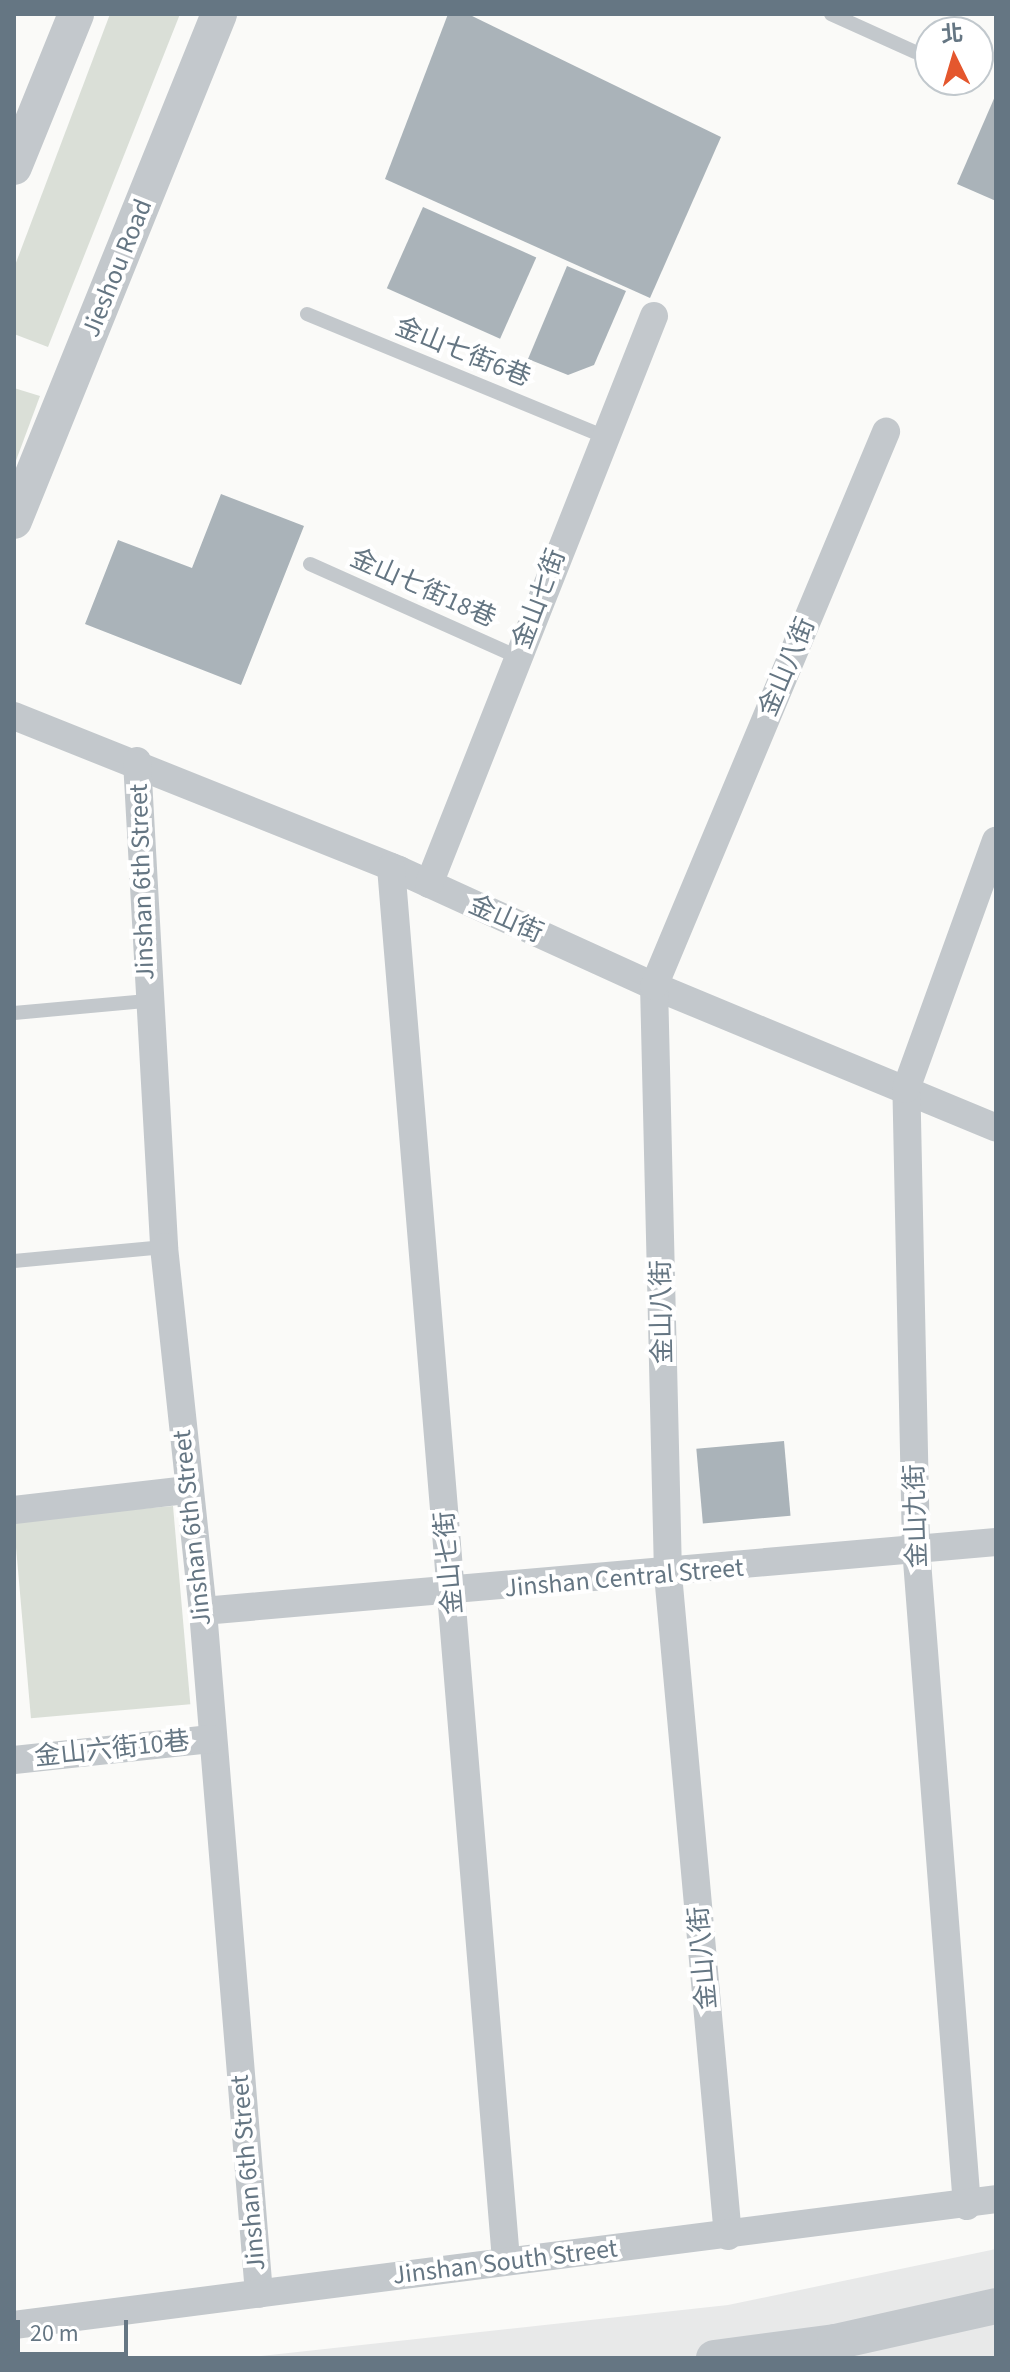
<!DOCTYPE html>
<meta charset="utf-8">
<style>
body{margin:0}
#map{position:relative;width:1010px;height:2372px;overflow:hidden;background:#fafaf8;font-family:"Source Sans 3","Noto Sans TC",sans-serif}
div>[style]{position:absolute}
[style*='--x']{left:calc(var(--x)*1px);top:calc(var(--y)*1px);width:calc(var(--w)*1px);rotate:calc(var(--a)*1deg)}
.built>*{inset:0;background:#e8e9e9}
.green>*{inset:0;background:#dadfd7;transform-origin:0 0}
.building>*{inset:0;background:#aab3b9;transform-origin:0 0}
.service>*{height:14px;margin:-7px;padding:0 7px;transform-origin:7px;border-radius:7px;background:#c3c8cc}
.minor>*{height:28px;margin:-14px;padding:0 14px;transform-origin:14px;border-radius:14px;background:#c3c8cc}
.tertiary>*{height:36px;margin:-18px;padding:0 18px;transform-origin:18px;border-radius:18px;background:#c3c8cc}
span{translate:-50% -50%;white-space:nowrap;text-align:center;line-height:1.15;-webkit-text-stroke:8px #fff;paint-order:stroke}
.street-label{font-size:26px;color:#657683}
.frame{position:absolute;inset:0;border:16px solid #657683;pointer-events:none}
.north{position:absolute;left:914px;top:16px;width:80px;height:80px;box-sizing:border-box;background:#fff;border:2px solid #c1c8cd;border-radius:50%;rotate:355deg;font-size:22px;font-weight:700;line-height:32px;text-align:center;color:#657683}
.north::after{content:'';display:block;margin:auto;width:28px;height:36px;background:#e4572e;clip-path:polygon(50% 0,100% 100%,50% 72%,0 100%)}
.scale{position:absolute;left:16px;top:2320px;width:112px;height:36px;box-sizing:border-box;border:4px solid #657683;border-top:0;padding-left:10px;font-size:24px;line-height:28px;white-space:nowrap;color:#657683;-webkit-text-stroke:6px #fff;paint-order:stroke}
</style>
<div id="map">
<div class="built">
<i style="clip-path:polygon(996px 2249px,996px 2358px,242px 2358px,728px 2305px)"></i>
</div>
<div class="green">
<i style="clip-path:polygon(110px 14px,180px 14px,48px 347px,14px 334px,14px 268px)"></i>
<i style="clip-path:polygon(14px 388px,40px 396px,14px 466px)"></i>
<i style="left:173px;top:1506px;width:199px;height:160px;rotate:85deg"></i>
</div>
<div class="building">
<i style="clip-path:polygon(448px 14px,468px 14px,721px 137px,650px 298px,385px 179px)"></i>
<i style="clip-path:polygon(996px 94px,996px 201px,957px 184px)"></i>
<i style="left:423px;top:207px;width:124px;height:89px;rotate:24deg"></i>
<i style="clip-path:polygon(567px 266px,626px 291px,594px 365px,568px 375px,528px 359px)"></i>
<i style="clip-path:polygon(221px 494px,304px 526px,241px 685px,85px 624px,118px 540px,192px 568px)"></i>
<i style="left:784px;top:1441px;width:75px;height:88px;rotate:85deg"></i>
</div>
<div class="service">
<i style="--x:831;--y:14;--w:92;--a:24.3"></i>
<i style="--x:307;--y:314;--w:318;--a:22.4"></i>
<i style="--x:310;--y:564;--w:226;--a:24.1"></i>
<i style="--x:14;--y:1013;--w:134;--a:-5.2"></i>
<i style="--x:14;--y:1261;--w:151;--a:-5.3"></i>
</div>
<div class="minor">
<i style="--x:14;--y:716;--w:415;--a:21.8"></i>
<i style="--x:399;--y:870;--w:280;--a:24.5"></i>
<i style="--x:654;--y:986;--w:370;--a:22.5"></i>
<i style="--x:137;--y:761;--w:487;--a:86.8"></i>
<i style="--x:164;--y:1247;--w:366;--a:83.9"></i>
<i style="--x:203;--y:1611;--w:685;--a:85.31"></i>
<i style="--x:391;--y:867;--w:1397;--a:85.28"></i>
<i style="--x:429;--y:884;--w:611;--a:-68.39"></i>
<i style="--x:14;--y:1510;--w:175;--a:-6.6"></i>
<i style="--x:203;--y:1611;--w:796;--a:-4.97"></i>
<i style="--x:14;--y:1760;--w:198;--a:-6.1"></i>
<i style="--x:967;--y:2206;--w:660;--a:-94.43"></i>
<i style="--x:916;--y:1548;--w:459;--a:-91.2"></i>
<i style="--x:906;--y:1089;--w:264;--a:-70.1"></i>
<i style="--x:728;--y:2236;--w:665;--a:-95.18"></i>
<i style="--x:668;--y:1574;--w:588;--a:-91.36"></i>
<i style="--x:654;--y:986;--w:601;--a:-67.28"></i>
<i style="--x:14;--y:2325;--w:990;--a:-7.31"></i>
</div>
<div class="tertiary">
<i style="--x:14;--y:167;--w:165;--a:-67.9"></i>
<i style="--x:14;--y:521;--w:547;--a:-67.98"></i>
<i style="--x:714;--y:2358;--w:122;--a:-7.5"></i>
<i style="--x:835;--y:2342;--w:165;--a:-12.6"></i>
</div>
<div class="street-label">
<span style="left:117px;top:268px;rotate:-68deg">Jieshou Road</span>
<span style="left:463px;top:352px;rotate:22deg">金山七街6巷</span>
<span style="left:423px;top:588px;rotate:24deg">金山七街18巷</span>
<span style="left:539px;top:599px;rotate:-69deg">金山七街</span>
<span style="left:787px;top:667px;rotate:-67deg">金山八街</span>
<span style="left:142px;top:882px;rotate:-92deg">Jinshan 6th Street</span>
<span style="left:506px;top:919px;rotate:24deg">金山街</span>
<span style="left:662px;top:1312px;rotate:-91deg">金山八街</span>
<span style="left:916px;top:1516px;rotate:-92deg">金山九街</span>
<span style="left:192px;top:1528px;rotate:-96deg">Jinshan 6th Street</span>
<span style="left:449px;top:1563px;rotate:-95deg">金山七街</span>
<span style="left:624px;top:1578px;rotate:-5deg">Jinshan Central Street</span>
<span style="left:112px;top:1749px;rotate:-6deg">金山六街10巷</span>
<span style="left:703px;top:1958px;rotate:-95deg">金山八街</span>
<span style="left:248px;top:2173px;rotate:-95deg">Jinshan 6th Street</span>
<span style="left:505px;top:2262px;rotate:-7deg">Jinshan South Street</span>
</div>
<div class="frame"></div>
<div class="north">北</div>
<div class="scale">20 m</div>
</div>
